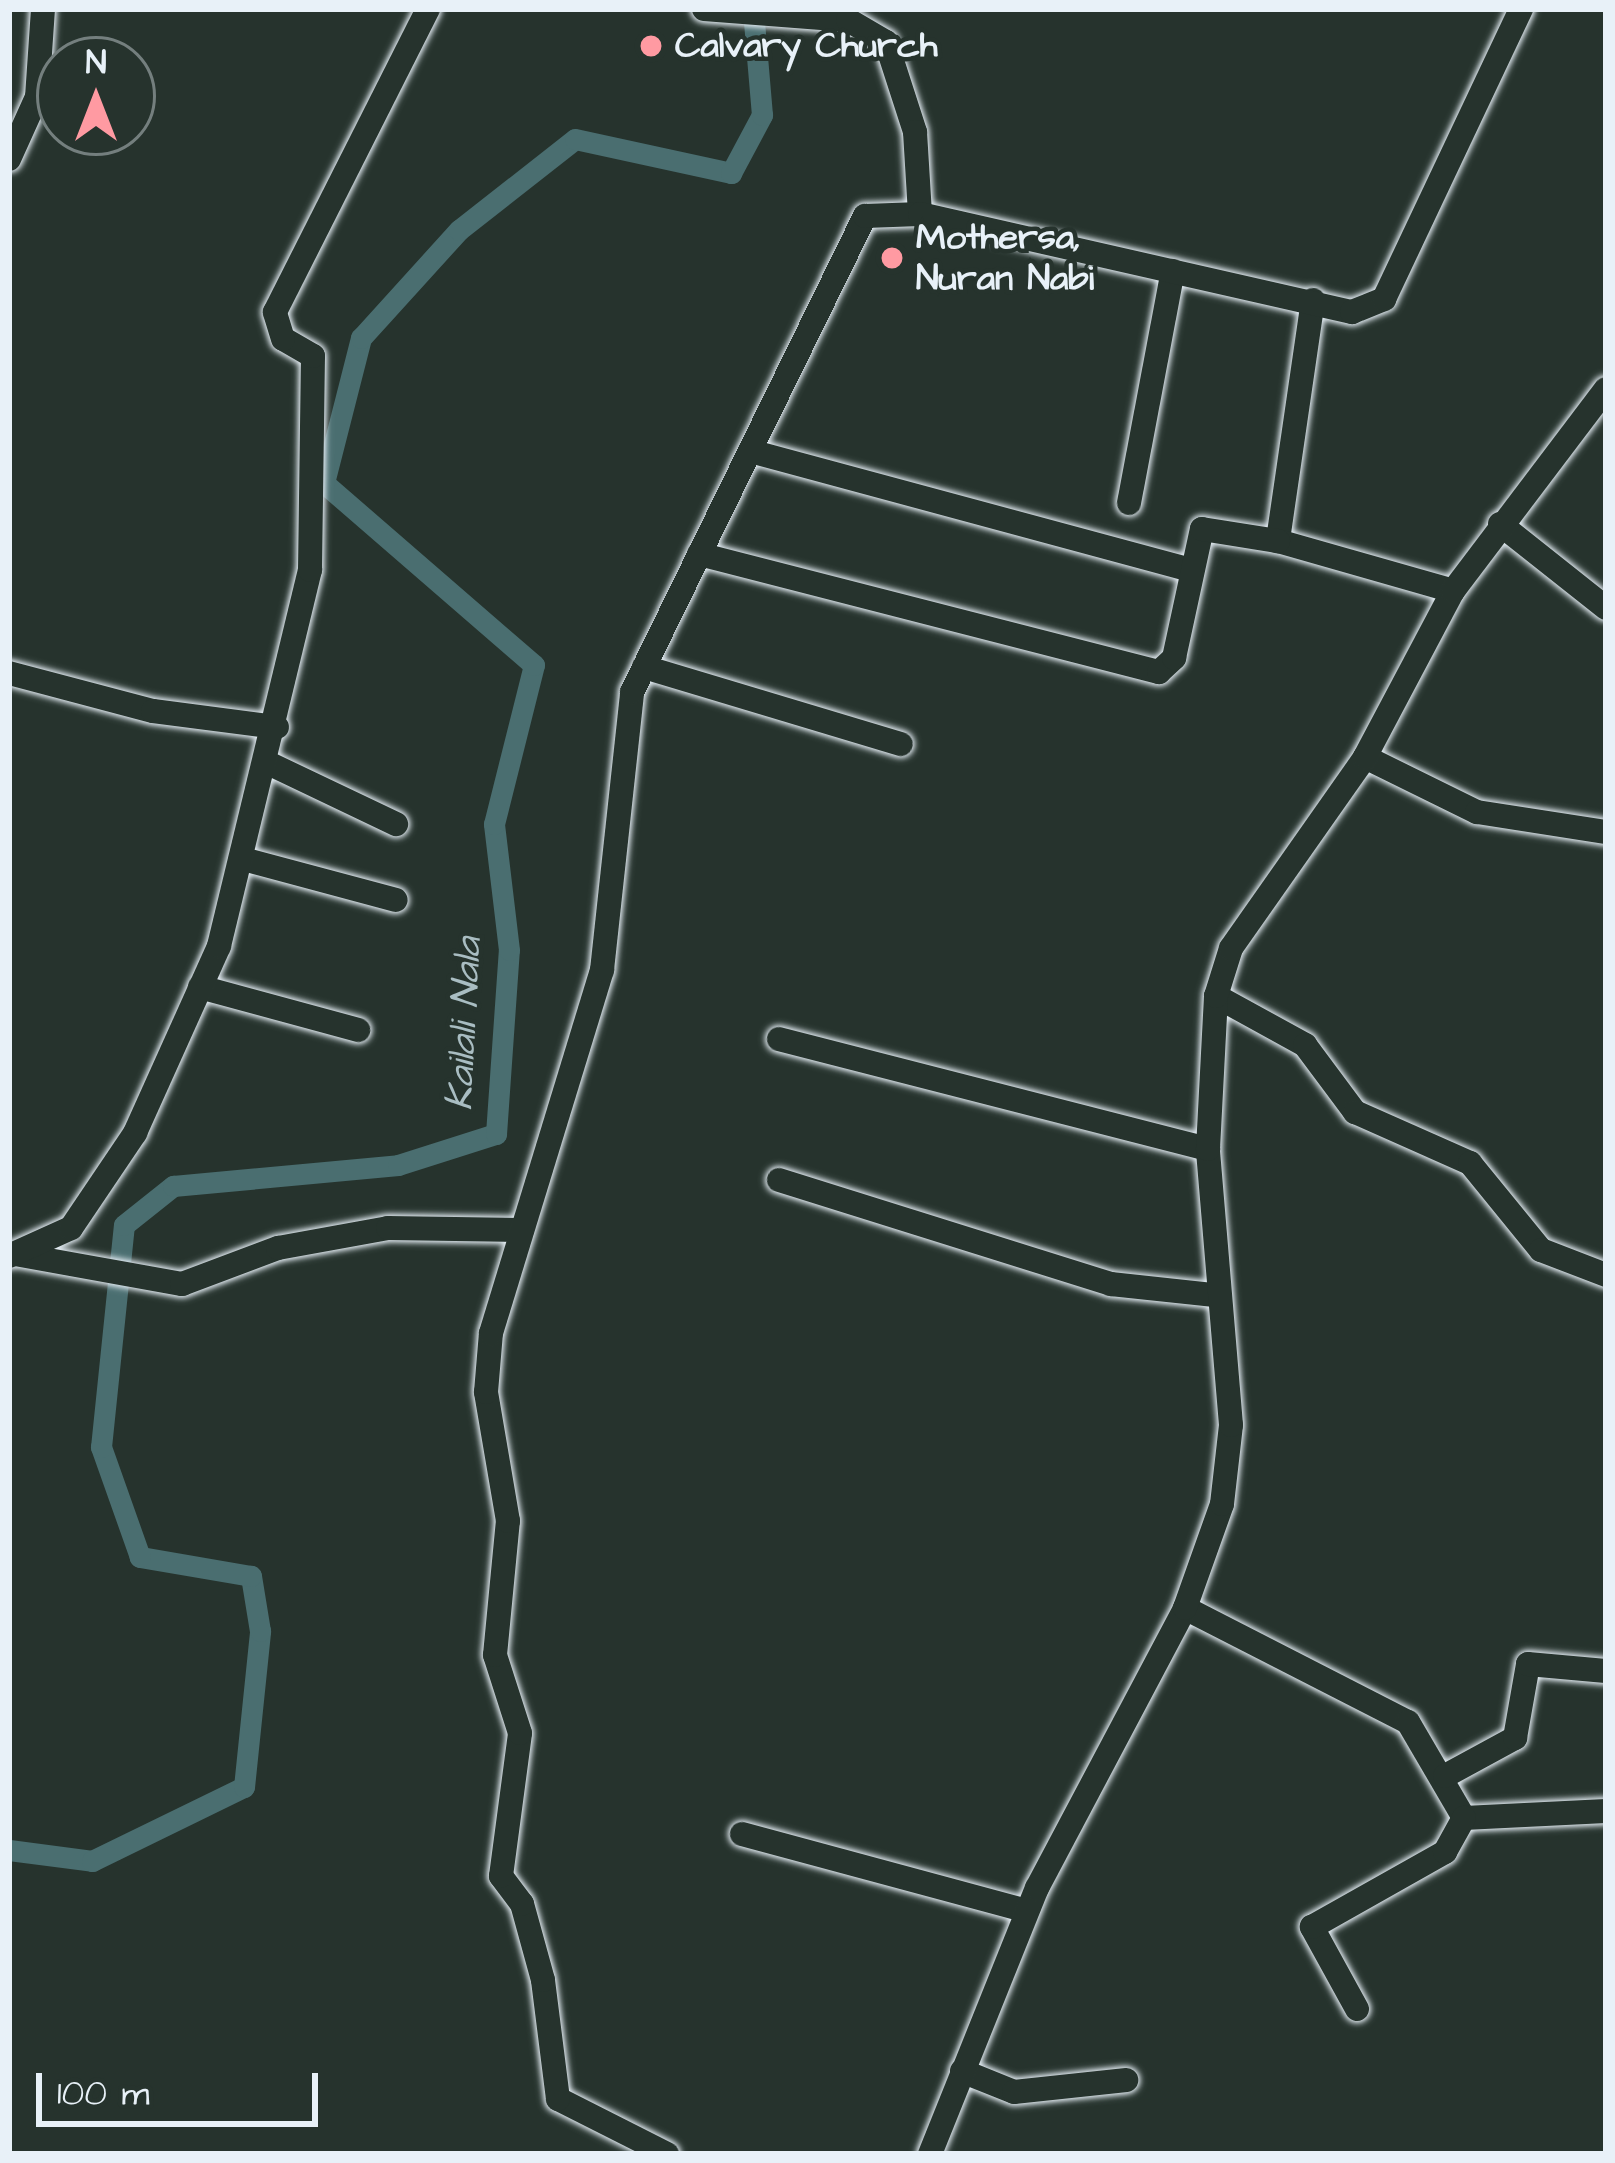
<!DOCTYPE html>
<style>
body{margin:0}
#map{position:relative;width:1615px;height:2163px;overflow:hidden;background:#26332d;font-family:"Architects Daughter",sans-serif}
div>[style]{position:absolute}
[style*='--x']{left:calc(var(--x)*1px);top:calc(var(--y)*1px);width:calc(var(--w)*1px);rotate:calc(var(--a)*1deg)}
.canal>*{height:21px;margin:-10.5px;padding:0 10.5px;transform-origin:10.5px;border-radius:10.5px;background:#4a6e70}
.roads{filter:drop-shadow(0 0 3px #e8f1f8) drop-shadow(0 0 3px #e8f1f8)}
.minor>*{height:24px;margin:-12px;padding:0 12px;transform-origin:12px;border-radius:12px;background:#26332d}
.dots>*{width:33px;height:33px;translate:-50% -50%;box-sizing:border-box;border:6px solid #26332d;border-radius:50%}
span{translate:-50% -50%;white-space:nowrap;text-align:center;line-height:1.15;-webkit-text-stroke:9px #26332d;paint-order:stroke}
.poi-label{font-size:36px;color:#e8f1f8;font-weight:700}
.left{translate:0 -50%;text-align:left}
.water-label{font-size:39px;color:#a9bdc2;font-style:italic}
.frame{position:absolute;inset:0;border:12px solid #e8f1f8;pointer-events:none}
.north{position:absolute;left:36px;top:36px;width:120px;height:120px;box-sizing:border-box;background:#26332d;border:3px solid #747f7e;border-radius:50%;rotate:0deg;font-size:33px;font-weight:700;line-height:48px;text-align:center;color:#e8f1f8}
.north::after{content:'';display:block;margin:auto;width:42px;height:54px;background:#ff9aa2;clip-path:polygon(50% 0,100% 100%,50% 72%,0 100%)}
.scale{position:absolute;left:36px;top:2073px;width:282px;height:54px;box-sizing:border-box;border:6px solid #e8f1f8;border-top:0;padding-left:15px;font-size:36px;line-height:42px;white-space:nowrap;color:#e8f1f8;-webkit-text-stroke:9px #26332d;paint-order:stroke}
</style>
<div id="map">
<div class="canal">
<i style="--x:9;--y:1850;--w:84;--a:7.5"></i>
<i style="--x:92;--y:1861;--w:169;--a:-26"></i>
<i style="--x:244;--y:1787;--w:157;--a:-84.1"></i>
<i style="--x:260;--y:1631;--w:56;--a:-99.3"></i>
<i style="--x:251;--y:1576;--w:113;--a:-170.3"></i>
<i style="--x:140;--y:1557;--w:117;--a:-109.5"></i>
<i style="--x:101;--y:1447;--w:223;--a:-84.1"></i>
<i style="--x:124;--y:1225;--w:63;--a:-38.5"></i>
<i style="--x:173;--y:1186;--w:226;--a:-5.3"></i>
<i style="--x:398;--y:1165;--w:103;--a:-17.6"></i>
<i style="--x:496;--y:1134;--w:184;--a:-86"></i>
<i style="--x:509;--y:950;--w:127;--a:-96.8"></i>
<i style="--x:494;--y:824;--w:164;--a:-75.9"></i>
<i style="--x:534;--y:665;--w:278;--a:-139.1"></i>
<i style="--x:324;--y:483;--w:150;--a:-75.7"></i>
<i style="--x:361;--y:338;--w:146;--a:-47.8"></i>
<i style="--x:459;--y:230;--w:147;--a:-38.1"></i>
<i style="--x:575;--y:139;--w:160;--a:12.3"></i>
<i style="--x:731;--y:173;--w:66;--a:-61.9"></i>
<i style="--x:762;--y:115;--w:106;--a:-94.9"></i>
</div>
<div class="roads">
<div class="minor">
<i style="--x:704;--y:9;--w:144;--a:4.4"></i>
<i style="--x:848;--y:20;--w:44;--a:30.1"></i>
<i style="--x:886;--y:42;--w:95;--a:72.1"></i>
<i style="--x:915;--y:132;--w:82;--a:86.5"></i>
<i style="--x:9;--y:159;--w:68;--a:-65.7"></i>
<i style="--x:37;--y:97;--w:88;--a:-86.1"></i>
<i style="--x:1313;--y:300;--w:244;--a:98.3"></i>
<i style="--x:1278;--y:541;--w:182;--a:15.9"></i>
<i style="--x:750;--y:451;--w:458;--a:15.1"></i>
<i style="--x:1129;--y:503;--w:236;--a:-79.3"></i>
<i style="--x:1500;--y:524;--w:135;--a:38.4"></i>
<i style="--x:699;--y:554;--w:475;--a:14.4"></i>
<i style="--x:1159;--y:672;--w:21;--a:-43"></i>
<i style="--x:1174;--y:658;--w:132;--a:-77.8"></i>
<i style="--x:1202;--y:529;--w:77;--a:9"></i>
<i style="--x:644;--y:667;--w:268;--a:16.7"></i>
<i style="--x:9;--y:673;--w:149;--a:14.8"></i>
<i style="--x:153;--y:711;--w:125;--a:7.4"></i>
<i style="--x:1365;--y:757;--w:125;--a:26.2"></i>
<i style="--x:1477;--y:812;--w:131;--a:8.8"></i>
<i style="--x:268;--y:763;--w:142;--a:25.5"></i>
<i style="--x:243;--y:859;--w:158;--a:15"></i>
<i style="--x:200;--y:987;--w:164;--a:15.2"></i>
<i style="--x:1216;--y:996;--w:102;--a:28.8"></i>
<i style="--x:1305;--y:1045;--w:84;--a:53.3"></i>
<i style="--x:1355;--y:1112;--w:126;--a:23.9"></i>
<i style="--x:1470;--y:1163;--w:112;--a:50.8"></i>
<i style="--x:1541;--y:1250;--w:70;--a:21"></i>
<i style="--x:779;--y:1039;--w:443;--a:14.4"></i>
<i style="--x:779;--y:1180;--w:348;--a:17.4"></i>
<i style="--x:1111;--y:1284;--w:104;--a:6.1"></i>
<i style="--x:15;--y:1254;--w:170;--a:10.2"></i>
<i style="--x:182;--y:1284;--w:103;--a:-20.6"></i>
<i style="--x:278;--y:1248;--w:112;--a:-10.3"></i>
<i style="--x:388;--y:1228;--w:134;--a:0.9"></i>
<i style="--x:9;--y:1256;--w:68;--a:-24.3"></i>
<i style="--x:71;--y:1228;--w:115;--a:-56"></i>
<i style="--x:135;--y:1133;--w:205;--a:-65.8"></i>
<i style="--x:219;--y:946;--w:387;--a:-76.4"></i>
<i style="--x:310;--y:570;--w:214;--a:-89.2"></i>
<i style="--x:313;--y:356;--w:34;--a:-150"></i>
<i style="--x:283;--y:339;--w:28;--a:-107"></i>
<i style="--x:275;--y:312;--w:339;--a:-63.2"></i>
<i style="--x:1185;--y:1608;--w:250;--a:27.1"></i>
<i style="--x:1408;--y:1722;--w:111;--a:59.7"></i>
<i style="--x:1464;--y:1818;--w:142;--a:-2.8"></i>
<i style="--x:1445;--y:1776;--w:80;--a:-28.5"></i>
<i style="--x:1515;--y:1738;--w:75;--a:-80"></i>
<i style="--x:1528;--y:1664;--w:78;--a:5.1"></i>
<i style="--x:742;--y:1834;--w:295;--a:15.1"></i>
<i style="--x:1357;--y:2009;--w:94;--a:-118.8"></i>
<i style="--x:1312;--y:1927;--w:153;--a:-29.4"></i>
<i style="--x:1445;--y:1852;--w:39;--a:-61"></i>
<i style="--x:962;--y:2071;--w:56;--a:22"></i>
<i style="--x:1014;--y:2092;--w:113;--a:-6.1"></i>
<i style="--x:667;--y:2154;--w:122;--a:-153.2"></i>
<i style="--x:558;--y:2099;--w:120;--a:-97.2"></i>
<i style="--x:543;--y:1980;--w:79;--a:-105.4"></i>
<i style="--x:522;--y:1904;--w:35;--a:-127"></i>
<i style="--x:501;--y:1876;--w:144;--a:-82.4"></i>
<i style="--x:520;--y:1733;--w:82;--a:-107.8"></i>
<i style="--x:495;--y:1655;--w:135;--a:-84.5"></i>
<i style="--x:508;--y:1521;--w:131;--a:-99.7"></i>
<i style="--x:486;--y:1392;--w:59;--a:-85.2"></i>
<i style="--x:491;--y:1333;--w:380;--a:-73"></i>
<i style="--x:602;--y:970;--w:280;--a:-83.8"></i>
<i style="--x:632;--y:692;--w:530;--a:-63.92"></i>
<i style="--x:865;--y:216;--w:55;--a:-2.1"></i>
<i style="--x:920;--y:214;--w:443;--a:12.8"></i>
<i style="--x:1352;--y:312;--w:35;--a:-22"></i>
<i style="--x:1384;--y:299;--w:321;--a:-64.7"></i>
<i style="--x:930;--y:2154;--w:287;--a:-68.1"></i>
<i style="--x:1037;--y:1888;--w:317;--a:-62.1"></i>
<i style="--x:1185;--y:1608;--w:110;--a:-70.4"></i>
<i style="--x:1222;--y:1504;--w:80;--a:-83.5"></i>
<i style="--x:1231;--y:1425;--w:277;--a:-94.8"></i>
<i style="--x:1208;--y:1149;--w:153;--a:-87"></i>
<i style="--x:1216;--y:996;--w:50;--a:-72.6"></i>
<i style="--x:1231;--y:948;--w:233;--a:-54.9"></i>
<i style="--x:1365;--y:757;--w:188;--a:-62.1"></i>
<i style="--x:1453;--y:591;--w:253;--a:-52.9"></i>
</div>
</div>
<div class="dots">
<i style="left:651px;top:46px;background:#ff9aa2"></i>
<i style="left:892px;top:258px;background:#ff9aa2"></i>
</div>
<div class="poi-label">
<span class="left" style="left:675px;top:46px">Calvary Church</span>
<span class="left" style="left:916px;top:258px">Mothersa,<br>Nuran Nabi</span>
</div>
<div class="water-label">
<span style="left:465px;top:1024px;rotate:-87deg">Kailali Nala</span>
</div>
<div class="frame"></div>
<div class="north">N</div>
<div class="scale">100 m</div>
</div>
